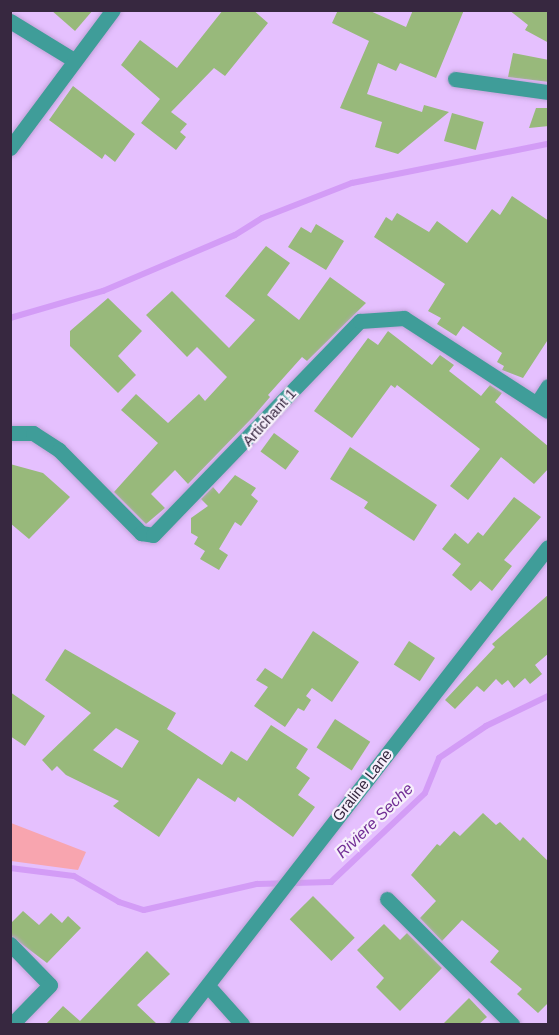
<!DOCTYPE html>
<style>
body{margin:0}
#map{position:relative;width:559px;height:1035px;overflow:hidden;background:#e5c0fe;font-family:Helvetica,sans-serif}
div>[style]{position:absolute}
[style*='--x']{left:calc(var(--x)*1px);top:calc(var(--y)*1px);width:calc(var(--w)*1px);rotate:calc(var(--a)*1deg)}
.green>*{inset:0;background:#f8a5af}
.stream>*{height:6px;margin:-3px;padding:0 3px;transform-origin:3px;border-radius:3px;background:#d39cf6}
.building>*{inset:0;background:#98b97b;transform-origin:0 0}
.roads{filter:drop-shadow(0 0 2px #c2a2d8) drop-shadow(0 0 2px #c2a2d8)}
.minor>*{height:15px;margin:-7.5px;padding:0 7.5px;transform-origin:7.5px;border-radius:7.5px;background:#3f9d99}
span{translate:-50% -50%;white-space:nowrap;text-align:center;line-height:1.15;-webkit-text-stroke:4.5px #f6effb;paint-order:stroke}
.street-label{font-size:15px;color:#372840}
.water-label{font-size:16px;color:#722f96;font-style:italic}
.frame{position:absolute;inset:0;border:12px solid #372840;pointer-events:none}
</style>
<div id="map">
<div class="green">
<i style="clip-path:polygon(11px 823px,86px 852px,78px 870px,11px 861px)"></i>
</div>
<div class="stream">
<i style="--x:10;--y:318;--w:97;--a:-16.2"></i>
<i style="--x:103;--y:291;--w:143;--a:-23"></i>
<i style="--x:235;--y:235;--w:32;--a:-32"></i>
<i style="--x:262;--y:218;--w:97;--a:-21.3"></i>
<i style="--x:352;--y:183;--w:200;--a:-11.3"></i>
<i style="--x:10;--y:868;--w:64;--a:7.1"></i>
<i style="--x:74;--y:876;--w:52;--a:30"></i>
<i style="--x:119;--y:902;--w:26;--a:18"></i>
<i style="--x:144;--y:910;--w:116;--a:-13"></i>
<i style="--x:257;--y:884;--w:74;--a:-1.5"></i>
<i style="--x:331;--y:882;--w:129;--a:-43.4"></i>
<i style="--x:425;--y:793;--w:38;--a:-68"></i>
<i style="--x:439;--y:758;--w:57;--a:-34.2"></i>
<i style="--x:486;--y:726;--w:69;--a:-25.8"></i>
</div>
<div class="building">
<i style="clip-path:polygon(51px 10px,93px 10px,75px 31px)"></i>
<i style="clip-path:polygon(223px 10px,253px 10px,268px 23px,225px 76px,214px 68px,171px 112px,187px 124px,180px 132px,186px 137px,176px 150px,141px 123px,160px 99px,121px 65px,140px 40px,177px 68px)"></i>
<i style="clip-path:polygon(338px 10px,368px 10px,406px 27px,413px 10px,464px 10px,436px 78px,400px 63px,396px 71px,378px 63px,367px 94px,422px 112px,424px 105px,449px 112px,398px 154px,375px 147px,382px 122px,340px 108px,369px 41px,332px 23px)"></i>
<i style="clip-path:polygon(509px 10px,549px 10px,549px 43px,525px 30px,528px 25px)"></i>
<i style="clip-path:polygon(513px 53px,549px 60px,549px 82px,508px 77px)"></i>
<i style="clip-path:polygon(73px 86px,135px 134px,115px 162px,105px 154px,102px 159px,49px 120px)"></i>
<i style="clip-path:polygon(536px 108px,549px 108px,549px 126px,529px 128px)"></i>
<i style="left:452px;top:113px;width:33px;height:29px;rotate:16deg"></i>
<i style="clip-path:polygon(512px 196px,549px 221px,549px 338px,523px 378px,502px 370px,504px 366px,497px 362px,502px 353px,463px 326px,456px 336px,437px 324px,441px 318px,428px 311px,445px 284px,374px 237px,386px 217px,392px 221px,397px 213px,429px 232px,437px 221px,467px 243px,492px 209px,500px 215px)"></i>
<i style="clip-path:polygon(316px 224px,344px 241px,326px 270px,288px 247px,301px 227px,311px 233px)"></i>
<i style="clip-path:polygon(266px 246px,290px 263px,267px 295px,299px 320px,330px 277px,366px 303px,307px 361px,302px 357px,268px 395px,270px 397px,253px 417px,188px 484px,175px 470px,151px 494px,165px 508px,146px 524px,114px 492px,158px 443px,121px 410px,136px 394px,168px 423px,199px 394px,205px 401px,227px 377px,197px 347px,187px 357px,146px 315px,172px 291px,229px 348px,255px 320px,225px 296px)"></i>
<i style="clip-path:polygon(108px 298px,142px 331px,118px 356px,136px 375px,118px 393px,70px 346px,70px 331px)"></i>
<i style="clip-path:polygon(388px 331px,432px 365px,440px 355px,454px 365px,449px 371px,481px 396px,490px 385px,502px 393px,495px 402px,549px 447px,549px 468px,534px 484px,501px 457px,468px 500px,450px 486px,480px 449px,397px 385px,395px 388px,391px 385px,352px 438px,314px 411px,368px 338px,378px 345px)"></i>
<i style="left:274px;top:433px;width:31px;height:23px;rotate:36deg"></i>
<i style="clip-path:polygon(350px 447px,437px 505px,414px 541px,364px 508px,368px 502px,330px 479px)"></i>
<i style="clip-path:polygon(10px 464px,43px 473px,70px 497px,29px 539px,10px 523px)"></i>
<i style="clip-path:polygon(235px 475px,256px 488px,251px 495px,258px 501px,241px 526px,235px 522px,219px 549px,228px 555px,219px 570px,200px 559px,205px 551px,194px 544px,198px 537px,191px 533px,191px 518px,208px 506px,201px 499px,213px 487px,219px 494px)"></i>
<i style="clip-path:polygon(514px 497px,541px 517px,504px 560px,512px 566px,492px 591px,480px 581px,471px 591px,452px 575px,461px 564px,442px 549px,455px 533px,468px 544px,478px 532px,483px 536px)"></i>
<i style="clip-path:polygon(549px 594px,549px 653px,535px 665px,542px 674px,530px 684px,525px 678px,514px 688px,508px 680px,502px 685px,496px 679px,484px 692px,477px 686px,455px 709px,445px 700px,495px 647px,492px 644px)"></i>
<i style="clip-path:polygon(313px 631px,359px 662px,332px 702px,312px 688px,306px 696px,311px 700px,304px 711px,298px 708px,285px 727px,254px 706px,268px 687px,256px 680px,265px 668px,282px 679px)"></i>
<i style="left:409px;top:641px;width:31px;height:28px;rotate:33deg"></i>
<i style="clip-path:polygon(evenodd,65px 649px,176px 713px,167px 729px,222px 765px,231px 751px,247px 761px,271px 725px,308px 749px,296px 768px,310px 778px,298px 795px,315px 807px,293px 837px,238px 797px,235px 802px,198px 778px,159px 837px,113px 806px,119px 801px,66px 775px,57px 766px,52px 771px,42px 760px,91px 713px,45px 680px,65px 649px,116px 728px,139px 741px,122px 768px,93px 750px,116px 728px)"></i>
<i style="clip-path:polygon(10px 692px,45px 716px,25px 746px,10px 736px)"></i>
<i style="left:335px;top:719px;width:42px;height:34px;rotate:33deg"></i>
<i style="clip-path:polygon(483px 813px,496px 825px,500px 822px,520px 841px,523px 837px,549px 862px,549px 1002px,538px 1013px,517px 994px,522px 989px,490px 962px,499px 951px,462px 920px,442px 941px,420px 918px,436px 901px,411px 875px,437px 844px,440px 846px,454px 831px,460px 836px)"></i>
<i style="left:313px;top:896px;width:59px;height:33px;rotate:45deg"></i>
<i style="clip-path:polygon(23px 911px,39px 925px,51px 913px,62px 923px,68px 916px,81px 928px,47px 963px,10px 935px,10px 924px)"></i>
<i style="clip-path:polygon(384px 924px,400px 940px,407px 933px,442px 968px,400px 1011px,376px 987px,384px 978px,357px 950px)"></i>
<i style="clip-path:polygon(147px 951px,170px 974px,137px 1005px,157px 1024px,46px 1024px,63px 1006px,80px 1021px)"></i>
<i style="clip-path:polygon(469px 998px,487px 1017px,479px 1024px,443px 1024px)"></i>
</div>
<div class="roads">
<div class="minor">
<i style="--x:10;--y:21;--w:75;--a:31.4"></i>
<i style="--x:455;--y:79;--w:94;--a:8"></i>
<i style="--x:10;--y:148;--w:172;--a:-53.3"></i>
<i style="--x:537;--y:403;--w:20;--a:-57"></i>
<i style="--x:10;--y:433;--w:23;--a:0"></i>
<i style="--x:33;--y:433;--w:31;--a:33"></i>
<i style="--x:59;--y:450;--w:117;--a:45.3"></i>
<i style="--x:141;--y:533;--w:12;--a:9"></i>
<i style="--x:153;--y:535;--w:298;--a:-46"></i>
<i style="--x:360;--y:321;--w:44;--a:-3.9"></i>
<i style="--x:404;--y:318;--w:171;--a:32.9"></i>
<i style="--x:387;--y:899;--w:177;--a:45"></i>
<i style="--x:10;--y:944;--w:57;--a:45.7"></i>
<i style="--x:50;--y:985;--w:54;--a:134.3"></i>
<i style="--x:208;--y:986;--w:51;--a:48.2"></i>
<i style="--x:177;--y:1024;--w:604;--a:-52.13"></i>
</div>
</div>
<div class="street-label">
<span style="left:269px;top:417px;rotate:-48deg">Artichant 1</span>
<span style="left:362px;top:785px;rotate:-52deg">Graline Lane</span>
</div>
<div class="water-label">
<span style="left:375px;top:821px;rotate:-44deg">Riviere Seche</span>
</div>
<div class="frame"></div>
</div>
